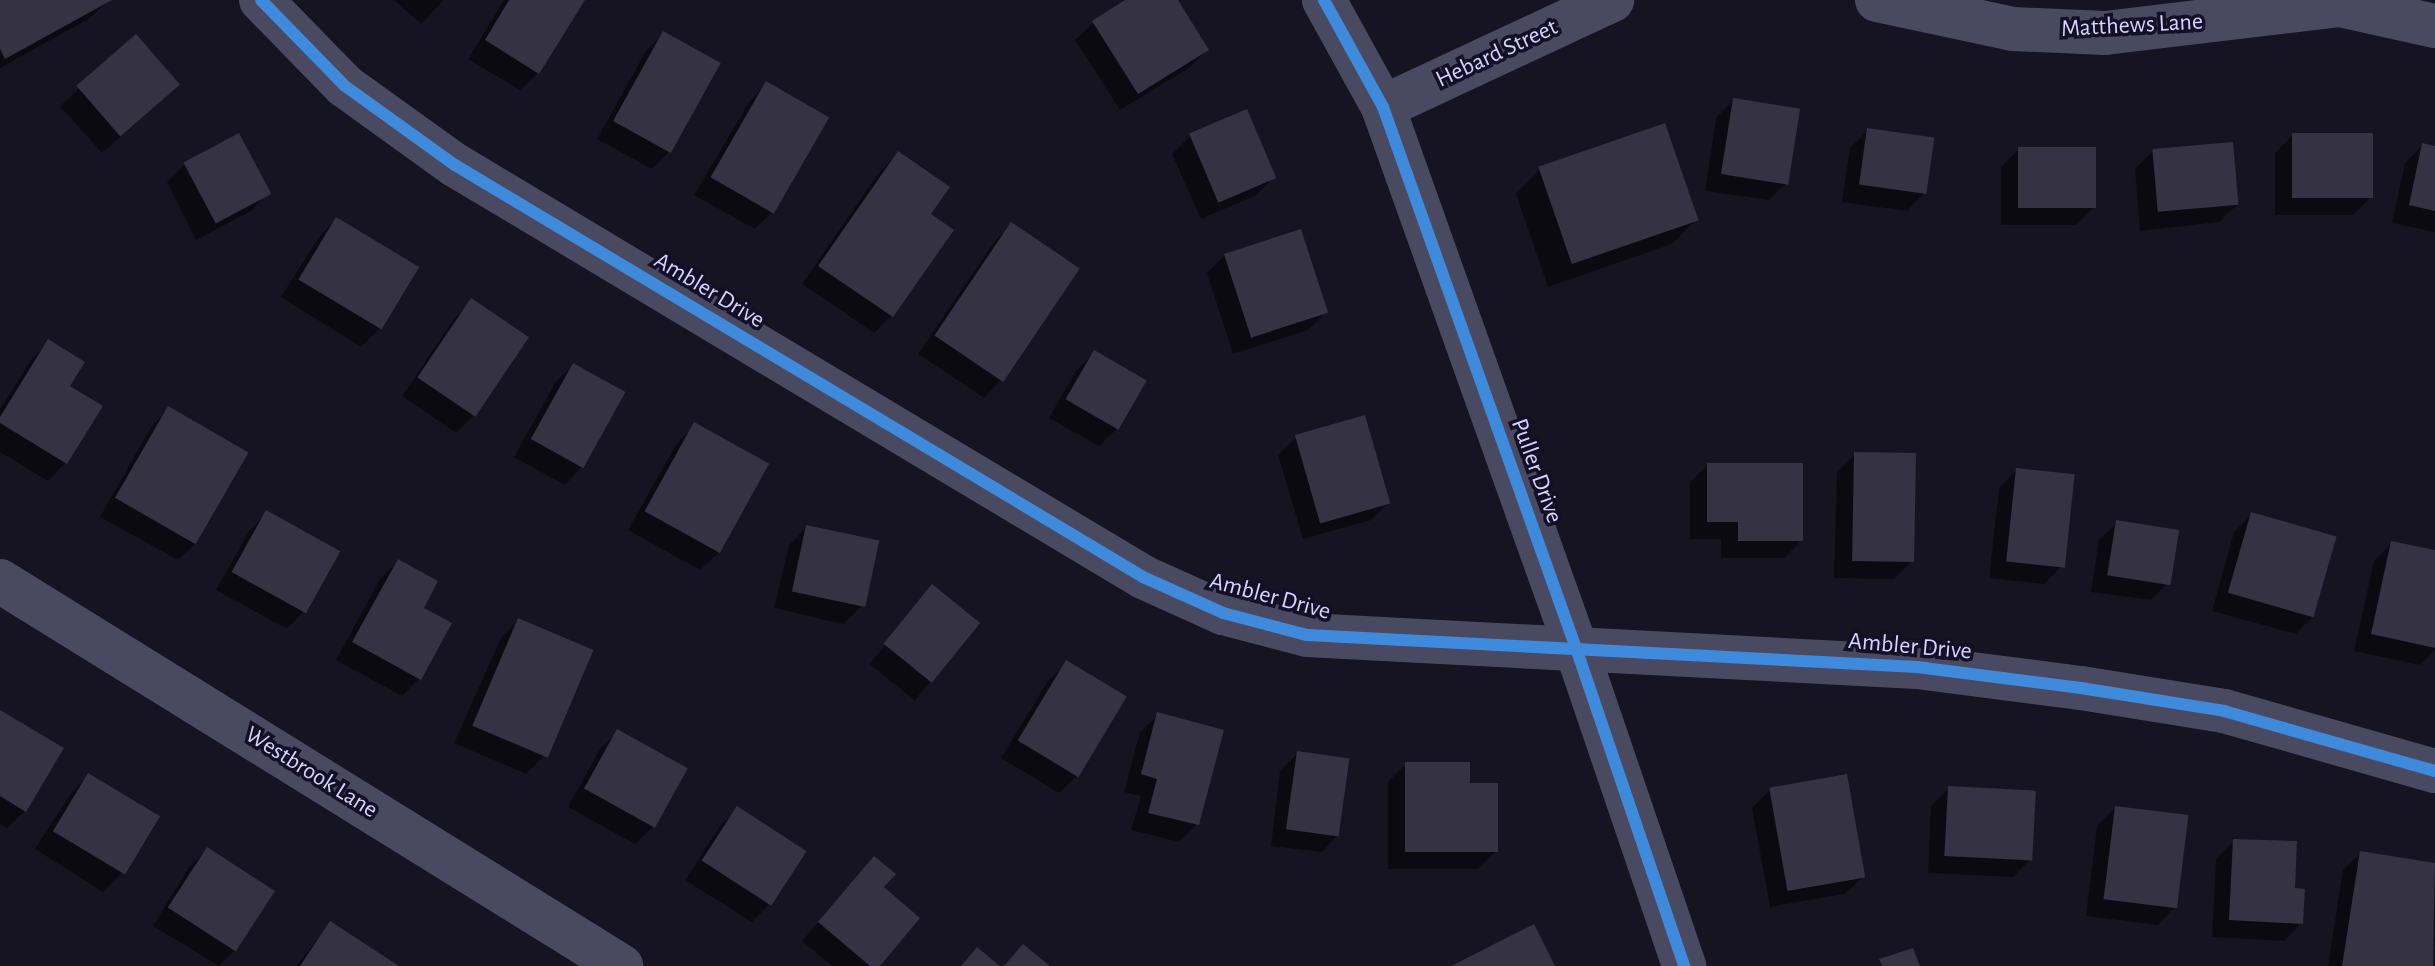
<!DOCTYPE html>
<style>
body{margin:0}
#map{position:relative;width:2435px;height:966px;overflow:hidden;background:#161421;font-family:"Alegreya Sans",sans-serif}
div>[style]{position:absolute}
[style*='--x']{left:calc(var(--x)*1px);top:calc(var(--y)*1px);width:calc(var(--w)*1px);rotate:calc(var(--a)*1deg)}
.shadow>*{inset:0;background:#0007;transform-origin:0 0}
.building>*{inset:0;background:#343243;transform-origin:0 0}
.street>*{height:44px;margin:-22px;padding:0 22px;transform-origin:22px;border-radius:22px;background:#4a4962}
.cycleway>*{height:12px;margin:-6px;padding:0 6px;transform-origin:6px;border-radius:6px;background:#408adc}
span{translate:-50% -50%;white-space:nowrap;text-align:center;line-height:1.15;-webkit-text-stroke:7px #130f26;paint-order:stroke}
.street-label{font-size:24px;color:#d9d4ff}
</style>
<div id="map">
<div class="shadow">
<i style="clip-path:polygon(0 0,108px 0,108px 1px,90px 18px,0 68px)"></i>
<i style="clip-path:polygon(394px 0,444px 0,421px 24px)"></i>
<i style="clip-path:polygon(504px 0,582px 0,538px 73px,520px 90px,468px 59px)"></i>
<i style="clip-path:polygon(1129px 0,1175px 0,1207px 50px,1189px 68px,1120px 110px,1075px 40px,1093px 23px)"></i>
<i style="clip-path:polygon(663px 34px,670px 151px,652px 169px,597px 139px,646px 51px)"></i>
<i style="clip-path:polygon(135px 37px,160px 102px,102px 153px,60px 106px)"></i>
<i style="clip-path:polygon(767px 84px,772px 212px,755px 229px,694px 195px,749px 102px)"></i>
<i style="clip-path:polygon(1734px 100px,1787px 183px,1769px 200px,1705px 191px,1716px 118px)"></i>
<i style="clip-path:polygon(1868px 130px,1924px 193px,1907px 211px,1842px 202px,1850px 148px)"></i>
<i style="clip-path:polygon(2293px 135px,2371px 197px,2353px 215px,2275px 215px,2275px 153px)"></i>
<i style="clip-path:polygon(1190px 136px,1274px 177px,1257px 195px,1201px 219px,1172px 154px)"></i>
<i style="clip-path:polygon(2422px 146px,2435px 148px,2435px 232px,2392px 223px,2405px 163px)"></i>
<i style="clip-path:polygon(2019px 149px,2094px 207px,2076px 225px,2001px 225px,2001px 167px)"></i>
<i style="clip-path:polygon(2153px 151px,2237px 205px,2219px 222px,2140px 231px,2135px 169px)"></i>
<i style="clip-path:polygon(898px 154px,928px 214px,891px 316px,874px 333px,802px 284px,880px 171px)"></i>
<i style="clip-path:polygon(185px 164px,268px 193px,251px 211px,196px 240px,167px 182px)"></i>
<i style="clip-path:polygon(1540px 169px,1697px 219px,1672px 244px,1548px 287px,1516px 194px)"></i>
<i style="clip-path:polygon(336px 220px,416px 268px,379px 329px,361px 347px,281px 297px,319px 237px)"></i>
<i style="clip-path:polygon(1012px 225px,1077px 269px,1001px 380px,984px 398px,918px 354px,994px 242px)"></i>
<i style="clip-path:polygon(1225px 255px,1326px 312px,1308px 330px,1233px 354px,1207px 273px)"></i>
<i style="clip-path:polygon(472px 301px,474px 415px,456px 433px,402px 396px,454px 319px)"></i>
<i style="clip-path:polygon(48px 342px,67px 387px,100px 407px,65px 463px,48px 481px,0 452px,0 409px,31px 360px)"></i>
<i style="clip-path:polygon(1094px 353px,1117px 429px,1099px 446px,1049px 418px,1076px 371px)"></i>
<i style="clip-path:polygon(573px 365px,624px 393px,582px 467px,565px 485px,514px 457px,555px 383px)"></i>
<i style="clip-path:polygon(169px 409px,196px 543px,178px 560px,100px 517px,151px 427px)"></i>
<i style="clip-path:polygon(695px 425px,718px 553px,700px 570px,628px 530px,677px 443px)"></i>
<i style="clip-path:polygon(1296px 438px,1389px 502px,1371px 520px,1303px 539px,1278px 455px)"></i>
<i style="clip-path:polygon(1855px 454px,1912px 561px,1894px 579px,1834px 578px,1837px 472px)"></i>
<i style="clip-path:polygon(1708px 465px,1801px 541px,1784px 558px,1721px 558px,1721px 539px,1690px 539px,1690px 482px)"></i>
<i style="clip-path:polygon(2017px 470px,2062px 566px,2044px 584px,1989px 578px,1999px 488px)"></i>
<i style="clip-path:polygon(267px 513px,304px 611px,287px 629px,216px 590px,249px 531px)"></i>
<i style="clip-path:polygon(2252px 514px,2313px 616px,2296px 634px,2212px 611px,2234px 532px)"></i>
<i style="clip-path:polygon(2117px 523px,2169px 582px,2151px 600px,2091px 592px,2099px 540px)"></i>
<i style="clip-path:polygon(807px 527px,861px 607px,843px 624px,774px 608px,789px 545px)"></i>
<i style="clip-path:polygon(2392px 543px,2435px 552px,2435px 650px,2420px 665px,2354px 651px,2374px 561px)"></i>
<i style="clip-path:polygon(398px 561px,421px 608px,420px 678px,402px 696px,336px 660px,380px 579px)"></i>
<i style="left:932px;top:587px;width:58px;height:99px;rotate:39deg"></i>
<i style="clip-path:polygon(518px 620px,544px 756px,526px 774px,454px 743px,501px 638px)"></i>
<i style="clip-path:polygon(1066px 663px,1077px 776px,1059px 793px,1001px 758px,1048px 681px)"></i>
<i style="clip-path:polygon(0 713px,25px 811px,7px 828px,0 824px)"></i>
<i style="clip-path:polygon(1158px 715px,1197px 824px,1179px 842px,1131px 830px,1141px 796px,1124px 792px,1140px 732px)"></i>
<i style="clip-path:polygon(618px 732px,653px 827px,635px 844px,568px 807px,600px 749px)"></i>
<i style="clip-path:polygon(1298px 753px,1339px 834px,1322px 852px,1271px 846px,1280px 771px)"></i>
<i style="clip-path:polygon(1406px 764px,1468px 785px,1496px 851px,1478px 869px,1388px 869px,1388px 782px)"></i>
<i style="clip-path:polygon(89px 775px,121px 874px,103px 892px,35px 849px,71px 793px)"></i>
<i style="clip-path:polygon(1949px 788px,2031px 859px,2013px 877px,1928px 873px,1931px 806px)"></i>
<i style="clip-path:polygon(1770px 790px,1863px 877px,1845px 894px,1770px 907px,1752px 808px)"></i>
<i style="clip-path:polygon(2115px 808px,2175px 907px,2158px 925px,2086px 916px,2097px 826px)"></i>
<i style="clip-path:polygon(738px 809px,769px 905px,752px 922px,685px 880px,720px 826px)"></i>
<i style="clip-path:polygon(2234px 841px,2293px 890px,2301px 923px,2284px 941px,2212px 937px,2216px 859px)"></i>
<i style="clip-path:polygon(207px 850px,236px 949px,219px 966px,153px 926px,189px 867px)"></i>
<i style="clip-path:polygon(2361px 853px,2435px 865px,2435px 941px,2431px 966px,2328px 966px,2343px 870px)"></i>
<i style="clip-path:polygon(874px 858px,881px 888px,878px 966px,832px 966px,802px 941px)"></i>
<i style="clip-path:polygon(330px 924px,396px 966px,296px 966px)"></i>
</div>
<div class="building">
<i style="clip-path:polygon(0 0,112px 0,5px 59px,0 49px)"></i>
<i style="clip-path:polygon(509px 0,585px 0,539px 74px,485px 40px)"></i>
<i style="clip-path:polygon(1125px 0,1178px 0,1209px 50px,1138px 94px,1092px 21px)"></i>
<i style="left:663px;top:31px;width:66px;height:103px;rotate:29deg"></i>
<i style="left:136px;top:34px;width:67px;height:79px;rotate:49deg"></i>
<i style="left:766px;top:81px;width:73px;height:111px;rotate:30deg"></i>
<i style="left:1733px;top:98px;width:68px;height:77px;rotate:9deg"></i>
<i style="left:1247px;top:109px;width:75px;height:63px;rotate:67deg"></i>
<i style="left:1665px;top:123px;width:103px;height:134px;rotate:71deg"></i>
<i style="left:1867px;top:128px;width:68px;height:57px;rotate:8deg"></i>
<i style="left:239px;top:133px;width:69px;height:63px;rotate:62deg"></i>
<i style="left:2292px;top:133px;width:81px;height:65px"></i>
<i style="left:2233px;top:142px;width:63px;height:81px;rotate:85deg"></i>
<i style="clip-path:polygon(2422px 143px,2435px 146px,2435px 211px,2409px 205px)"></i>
<i style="left:2018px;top:147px;width:78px;height:61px"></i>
<i style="clip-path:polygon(898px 151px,950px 187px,931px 214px,954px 230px,893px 317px,818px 266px)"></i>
<i style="left:336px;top:217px;width:97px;height:73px;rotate:31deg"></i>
<i style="left:1011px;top:222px;width:83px;height:137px;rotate:34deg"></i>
<i style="left:1301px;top:229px;width:88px;height:81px;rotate:72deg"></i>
<i style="left:471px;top:298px;width:70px;height:96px;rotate:34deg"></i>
<i style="clip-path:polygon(48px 339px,85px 362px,70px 386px,103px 406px,67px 464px,0 423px,0 417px)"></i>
<i style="left:1094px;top:350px;width:61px;height:57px;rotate:30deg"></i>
<i style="left:573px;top:363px;width:60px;height:87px;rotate:29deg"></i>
<i style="left:168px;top:406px;width:93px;height:106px;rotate:30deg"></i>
<i style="left:1365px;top:415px;width:92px;height:73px;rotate:74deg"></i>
<i style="left:694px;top:422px;width:86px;height:102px;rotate:29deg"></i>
<i style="left:1854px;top:452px;width:62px;height:109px;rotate:1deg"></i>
<i style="clip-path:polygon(1707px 463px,1803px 463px,1803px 541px,1738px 541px,1738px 522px,1707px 522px)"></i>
<i style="left:2016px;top:468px;width:59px;height:94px;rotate:6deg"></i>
<i style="left:266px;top:510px;width:85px;height:71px;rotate:29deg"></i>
<i style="left:2251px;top:512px;width:89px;height:84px;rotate:16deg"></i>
<i style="left:2116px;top:520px;width:64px;height:56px;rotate:9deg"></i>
<i style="left:806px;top:525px;width:75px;height:68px;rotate:12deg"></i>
<i style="clip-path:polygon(2391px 541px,2435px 550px,2435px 648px,2371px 634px)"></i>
<i style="clip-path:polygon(398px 559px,438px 581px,424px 608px,452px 623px,421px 680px,352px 642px)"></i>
<i style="left:932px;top:584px;width:62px;height:77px;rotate:39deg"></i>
<i style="left:518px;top:618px;width:82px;height:117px;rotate:23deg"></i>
<i style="left:1066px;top:660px;width:71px;height:94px;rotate:31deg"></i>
<i style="clip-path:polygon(0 710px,64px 748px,26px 812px,0 796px)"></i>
<i style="clip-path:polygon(1157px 712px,1224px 730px,1199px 825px,1148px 813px,1157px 779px,1141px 774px)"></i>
<i style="left:617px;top:729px;width:81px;height:68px;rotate:29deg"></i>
<i style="left:1297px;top:751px;width:53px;height:79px;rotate:8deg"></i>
<i style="clip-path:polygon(1405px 762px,1470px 762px,1470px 783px,1498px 783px,1498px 852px,1405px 852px)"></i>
<i style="left:88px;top:773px;width:84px;height:68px;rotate:31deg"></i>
<i style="left:1847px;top:774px;width:105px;height:79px;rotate:80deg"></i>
<i style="left:1948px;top:786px;width:88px;height:70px;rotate:3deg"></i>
<i style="left:737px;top:806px;width:83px;height:65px;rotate:33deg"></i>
<i style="left:2115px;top:806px;width:74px;height:94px;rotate:7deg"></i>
<i style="clip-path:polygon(2233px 839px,2297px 841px,2295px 888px,2305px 889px,2303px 924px,2229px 920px)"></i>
<i style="left:207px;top:847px;width:81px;height:72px;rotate:33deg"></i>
<i style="clip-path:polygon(2360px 851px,2435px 863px,2433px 966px,2342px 966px)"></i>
<i style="clip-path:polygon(874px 856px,896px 874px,884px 887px,920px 918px,880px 966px,870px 966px,818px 922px)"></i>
<i style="clip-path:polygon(330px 921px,399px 966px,300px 966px)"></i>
<i style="clip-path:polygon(1534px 924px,1555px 966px,1451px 966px)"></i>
<i style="clip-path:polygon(1023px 944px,1050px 966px,1004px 966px)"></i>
<i style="clip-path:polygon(977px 947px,1000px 966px,961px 966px)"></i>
<i style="clip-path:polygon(1913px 948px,1920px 966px,1882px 966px,1879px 959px)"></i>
</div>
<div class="street">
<i style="--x:261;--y:0;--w:120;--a:45.7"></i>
<i style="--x:345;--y:86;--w:135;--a:35.7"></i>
<i style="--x:455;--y:165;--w:802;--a:30.91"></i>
<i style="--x:1143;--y:577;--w:88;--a:24.2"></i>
<i style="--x:1223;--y:613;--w:87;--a:14.7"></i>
<i style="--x:1307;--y:635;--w:611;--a:3"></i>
<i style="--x:1917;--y:667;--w:165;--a:7.3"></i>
<i style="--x:2081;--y:688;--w:145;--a:9.1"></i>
<i style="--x:2224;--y:711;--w:219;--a:15.9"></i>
<i style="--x:1324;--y:0;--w:122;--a:61.1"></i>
<i style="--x:1383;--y:107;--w:578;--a:70.37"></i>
<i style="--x:1577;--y:651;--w:333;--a:71.2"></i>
<i style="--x:1877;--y:0;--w:139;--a:12"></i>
<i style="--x:2013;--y:29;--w:92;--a:2.5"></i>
<i style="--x:2105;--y:33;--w:237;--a:-6.8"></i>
<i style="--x:2340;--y:5;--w:97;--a:12.5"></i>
<i style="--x:1383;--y:107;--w:253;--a:-25"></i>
<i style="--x:0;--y:581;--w:731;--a:31.8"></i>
</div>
<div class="cycleway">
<i style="--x:261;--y:0;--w:120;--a:45.7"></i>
<i style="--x:345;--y:86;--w:135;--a:35.7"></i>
<i style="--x:455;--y:165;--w:802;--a:30.91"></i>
<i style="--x:1143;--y:577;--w:88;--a:24.2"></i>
<i style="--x:1223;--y:613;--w:87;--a:14.7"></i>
<i style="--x:1307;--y:635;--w:611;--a:3"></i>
<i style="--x:1917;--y:667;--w:165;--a:7.3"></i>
<i style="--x:2081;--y:688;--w:145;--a:9.1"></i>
<i style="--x:2224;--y:711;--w:219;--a:15.9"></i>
<i style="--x:1324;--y:0;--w:122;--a:61.1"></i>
<i style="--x:1383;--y:107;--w:578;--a:70.37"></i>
<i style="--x:1577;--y:651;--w:333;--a:71.2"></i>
</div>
<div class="street-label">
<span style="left:2132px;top:26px;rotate:-3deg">Matthews Lane</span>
<span style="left:1497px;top:54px;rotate:-25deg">Hebard Street</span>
<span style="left:709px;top:291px;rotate:31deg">Ambler Drive</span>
<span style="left:1536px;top:471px;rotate:70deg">Puller Drive</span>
<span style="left:1270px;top:597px;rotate:15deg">Ambler Drive</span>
<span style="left:1910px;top:647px;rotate:5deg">Ambler Drive</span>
<span style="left:311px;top:773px;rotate:32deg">Westbrook Lane</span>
</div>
</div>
